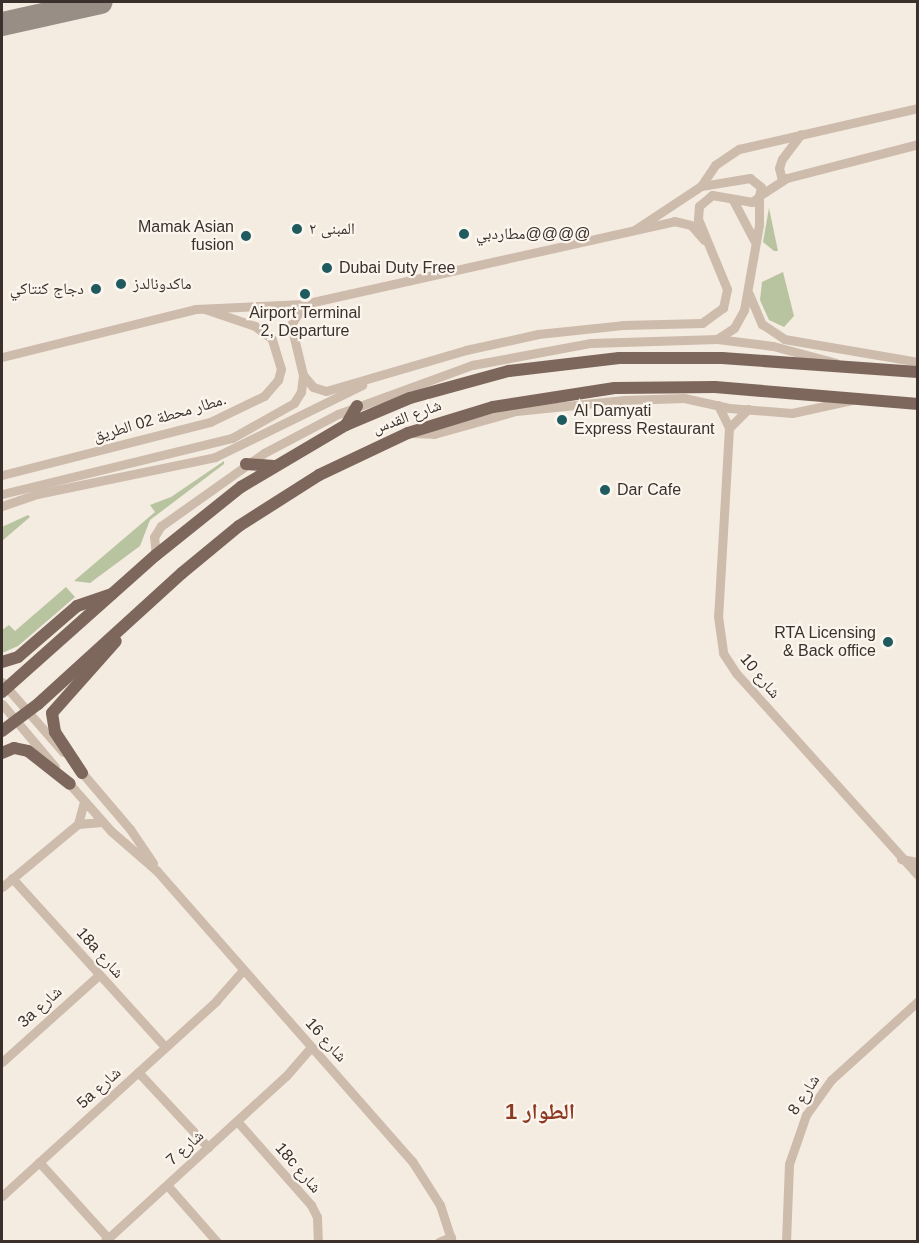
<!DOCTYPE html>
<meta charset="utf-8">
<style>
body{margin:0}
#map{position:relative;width:919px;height:1243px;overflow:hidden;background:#f4ebe1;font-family:Arial,"Noto Naskh Arabic",sans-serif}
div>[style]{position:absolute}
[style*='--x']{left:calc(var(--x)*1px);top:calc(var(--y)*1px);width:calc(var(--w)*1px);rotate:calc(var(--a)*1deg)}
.green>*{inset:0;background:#b8c4a0}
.taxiway>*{height:24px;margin:-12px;padding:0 12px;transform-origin:12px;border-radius:12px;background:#988e86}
.minor>*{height:9px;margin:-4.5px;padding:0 4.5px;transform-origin:4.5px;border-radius:4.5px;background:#cdbbac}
.major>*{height:12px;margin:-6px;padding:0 6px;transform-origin:6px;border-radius:6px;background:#7d675c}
.dots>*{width:16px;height:16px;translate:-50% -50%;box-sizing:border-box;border:3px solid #fbf5ee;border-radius:50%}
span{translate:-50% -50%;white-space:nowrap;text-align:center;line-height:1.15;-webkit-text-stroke:4.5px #fbf5ee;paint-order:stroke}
.poi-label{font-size:16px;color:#3b302b}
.right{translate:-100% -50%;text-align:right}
.left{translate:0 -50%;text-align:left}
.street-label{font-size:16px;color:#3b302b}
.district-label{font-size:22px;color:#8c3b22;font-weight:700}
.frame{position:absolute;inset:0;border:3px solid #3b302b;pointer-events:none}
</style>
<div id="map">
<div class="green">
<i style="clip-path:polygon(769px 208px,778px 251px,774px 251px,763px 242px)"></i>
<i style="clip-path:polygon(783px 272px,794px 316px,784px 327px,769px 320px,760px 300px,762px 282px)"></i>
<i style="clip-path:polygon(224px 461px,224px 464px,150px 520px,140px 546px,90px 583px,74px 581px,155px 512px,150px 505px,171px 497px)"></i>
<i style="clip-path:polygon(28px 515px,30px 517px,2px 541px,2px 527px)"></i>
<i style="clip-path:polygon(66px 587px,75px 597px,18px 646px,2px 653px,2px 630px,9px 625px,15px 631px)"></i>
</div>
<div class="taxiway">
<i style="--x:2;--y:24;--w:101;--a:-12.5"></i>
</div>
<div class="minor">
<i style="--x:782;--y:180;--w:12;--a:-104"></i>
<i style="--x:779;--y:168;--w:9;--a:-72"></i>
<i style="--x:782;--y:159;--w:31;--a:-53"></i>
<i style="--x:701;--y:186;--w:25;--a:-56"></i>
<i style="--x:715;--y:165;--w:29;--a:-34"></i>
<i style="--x:739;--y:149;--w:184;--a:-12.9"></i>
<i style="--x:759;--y:196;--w:33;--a:-33"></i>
<i style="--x:787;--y:178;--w:135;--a:-14.5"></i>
<i style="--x:733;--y:200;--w:45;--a:62.3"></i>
<i style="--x:749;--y:294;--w:33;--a:67"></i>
<i style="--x:762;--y:324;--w:27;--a:34"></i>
<i style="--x:784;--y:339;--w:136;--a:9.7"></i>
<i style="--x:304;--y:304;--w:25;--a:122"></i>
<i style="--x:291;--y:325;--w:51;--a:76.5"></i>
<i style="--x:303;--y:375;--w:16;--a:50"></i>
<i style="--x:313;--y:387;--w:14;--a:17"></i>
<i style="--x:326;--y:391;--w:146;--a:-16.3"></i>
<i style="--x:466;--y:350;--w:74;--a:-12.5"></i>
<i style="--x:538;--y:334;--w:85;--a:-6"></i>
<i style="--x:623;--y:325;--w:79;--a:-1.5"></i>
<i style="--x:702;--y:323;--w:26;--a:-36"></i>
<i style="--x:723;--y:308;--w:19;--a:-78"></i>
<i style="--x:727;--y:289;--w:76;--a:-112.5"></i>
<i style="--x:698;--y:219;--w:13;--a:-86"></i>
<i style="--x:699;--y:206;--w:17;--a:-40"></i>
<i style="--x:712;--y:195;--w:41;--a:9.9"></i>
<i style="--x:752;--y:202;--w:9;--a:-36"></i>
<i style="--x:759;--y:197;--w:10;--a:-79"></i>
<i style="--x:761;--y:187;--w:14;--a:-141"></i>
<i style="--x:750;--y:178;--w:50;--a:170.7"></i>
<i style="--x:701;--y:186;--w:78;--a:146.5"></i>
<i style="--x:717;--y:339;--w:20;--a:-33"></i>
<i style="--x:734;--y:328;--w:21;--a:-61"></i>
<i style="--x:744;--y:310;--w:86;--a:-80"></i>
<i style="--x:759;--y:225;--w:28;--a:-90"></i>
<i style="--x:2;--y:357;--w:200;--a:-13.9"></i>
<i style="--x:196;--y:309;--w:108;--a:-2.7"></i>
<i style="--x:304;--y:304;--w:379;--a:-12.6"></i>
<i style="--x:674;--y:221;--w:17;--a:13"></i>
<i style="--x:691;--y:225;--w:20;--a:49"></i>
<i style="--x:718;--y:405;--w:25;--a:64"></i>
<i style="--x:729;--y:428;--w:188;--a:93.3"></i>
<i style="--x:718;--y:616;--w:37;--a:82"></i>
<i style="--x:723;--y:653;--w:24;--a:57"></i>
<i style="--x:736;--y:673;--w:272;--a:48"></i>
<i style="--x:729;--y:428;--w:27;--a:-45"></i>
<i style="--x:411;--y:433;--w:23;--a:2"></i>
<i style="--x:434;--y:434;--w:85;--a:-15.7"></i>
<i style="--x:516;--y:411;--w:109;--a:-5.8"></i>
<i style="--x:624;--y:400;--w:60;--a:-1.9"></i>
<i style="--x:684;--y:398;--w:46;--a:12.5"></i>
<i style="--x:729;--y:408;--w:63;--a:4.5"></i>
<i style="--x:792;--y:413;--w:61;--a:-12.2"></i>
<i style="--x:2;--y:475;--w:215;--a:-14.3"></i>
<i style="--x:210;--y:422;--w:60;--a:-25.7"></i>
<i style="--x:264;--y:396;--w:21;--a:-49"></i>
<i style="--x:278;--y:380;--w:11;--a:-75"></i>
<i style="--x:281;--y:369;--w:31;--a:-107"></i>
<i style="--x:272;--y:339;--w:21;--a:-143"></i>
<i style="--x:255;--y:326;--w:53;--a:-161.2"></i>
<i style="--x:2;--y:494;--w:237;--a:-13.7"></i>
<i style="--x:232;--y:438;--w:71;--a:-29.4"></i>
<i style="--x:294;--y:403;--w:13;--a:-58"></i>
<i style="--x:301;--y:392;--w:17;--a:-83"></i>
<i style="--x:2;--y:506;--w:37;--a:-19"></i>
<i style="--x:37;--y:494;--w:182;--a:-11.7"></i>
<i style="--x:215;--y:457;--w:164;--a:-26.1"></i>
<i style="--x:156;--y:555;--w:18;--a:-96"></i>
<i style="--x:154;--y:537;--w:13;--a:-58"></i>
<i style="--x:161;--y:526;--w:126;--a:-35.3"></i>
<i style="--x:264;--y:453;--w:84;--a:-27.8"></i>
<i style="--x:338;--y:414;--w:143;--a:-20.1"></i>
<i style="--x:472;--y:365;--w:121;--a:-10.5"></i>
<i style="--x:591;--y:343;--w:126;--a:-1.8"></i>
<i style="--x:717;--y:339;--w:56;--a:7.1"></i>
<i style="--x:773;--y:346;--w:65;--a:15.1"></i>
<i style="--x:2;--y:682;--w:93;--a:48.9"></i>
<i style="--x:2;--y:704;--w:82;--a:49.9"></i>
<i style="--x:78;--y:768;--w:80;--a:49.6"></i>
<i style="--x:130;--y:829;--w:41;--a:55.9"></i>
<i style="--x:66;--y:780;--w:68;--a:48.6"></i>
<i style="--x:111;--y:831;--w:61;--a:41"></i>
<i style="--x:157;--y:871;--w:386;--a:48.7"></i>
<i style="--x:412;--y:1161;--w:52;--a:57.5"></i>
<i style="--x:440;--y:1205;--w:39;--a:72"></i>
<i style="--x:78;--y:824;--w:24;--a:-75"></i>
<i style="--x:901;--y:859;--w:17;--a:10"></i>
<i style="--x:12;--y:878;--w:228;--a:47.8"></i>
<i style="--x:2;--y:887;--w:99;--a:-39.7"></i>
<i style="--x:78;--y:824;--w:24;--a:-5"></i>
<i style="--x:2;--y:1062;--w:130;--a:-41.9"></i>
<i style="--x:138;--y:1072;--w:103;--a:47"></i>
<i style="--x:237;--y:1121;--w:112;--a:48.6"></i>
<i style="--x:311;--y:1205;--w:13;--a:63"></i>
<i style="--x:317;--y:1217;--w:25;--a:88"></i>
<i style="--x:39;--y:1162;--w:103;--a:47.8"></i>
<i style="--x:167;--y:1185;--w:76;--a:48.7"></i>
<i style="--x:2;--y:1196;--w:290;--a:-42.3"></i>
<i style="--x:216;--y:1001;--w:41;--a:-48.9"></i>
<i style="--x:104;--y:1242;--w:246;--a:-42.4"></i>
<i style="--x:286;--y:1076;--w:38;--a:-49"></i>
<i style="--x:439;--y:1242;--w:13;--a:-23"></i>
<i style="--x:786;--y:1242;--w:78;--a:-87.8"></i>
<i style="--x:789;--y:1164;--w:52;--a:-70.9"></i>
<i style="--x:806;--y:1115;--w:43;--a:-54.5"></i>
<i style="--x:831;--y:1080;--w:118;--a:-42.2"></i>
</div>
<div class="major">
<i style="--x:346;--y:425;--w:22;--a:-60"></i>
<i style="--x:246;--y:464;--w:28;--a:4"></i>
<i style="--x:2;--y:662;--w:17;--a:-17"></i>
<i style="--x:18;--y:657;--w:78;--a:-40.8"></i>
<i style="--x:77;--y:606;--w:37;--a:-19"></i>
<i style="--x:2;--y:692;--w:206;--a:-41.7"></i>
<i style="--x:156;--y:555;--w:109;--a:-38.7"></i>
<i style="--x:241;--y:487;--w:122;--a:-30.6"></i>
<i style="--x:346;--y:425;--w:69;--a:-22.9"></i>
<i style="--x:410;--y:398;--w:103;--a:-15.3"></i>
<i style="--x:509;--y:371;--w:111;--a:-6.7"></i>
<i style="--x:619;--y:358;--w:103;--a:0"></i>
<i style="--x:722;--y:358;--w:196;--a:4.1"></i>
<i style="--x:2;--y:731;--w:45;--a:-36.9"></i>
<i style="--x:38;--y:704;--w:195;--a:-42.3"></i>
<i style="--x:182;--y:573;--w:74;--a:-39.5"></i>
<i style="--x:239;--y:526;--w:95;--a:-32.5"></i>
<i style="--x:319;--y:475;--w:98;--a:-25.3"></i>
<i style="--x:408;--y:433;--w:89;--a:-17"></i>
<i style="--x:493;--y:407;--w:123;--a:-8.9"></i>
<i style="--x:615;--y:388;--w:100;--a:-0.6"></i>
<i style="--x:715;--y:387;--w:204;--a:4.8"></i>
<i style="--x:2;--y:753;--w:13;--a:-23"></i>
<i style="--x:14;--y:748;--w:14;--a:12"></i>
<i style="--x:28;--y:751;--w:53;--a:38.2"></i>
<i style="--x:82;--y:773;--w:49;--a:-123.4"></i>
<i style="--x:55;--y:732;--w:19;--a:-99"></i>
<i style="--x:52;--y:713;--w:96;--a:-48.4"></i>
</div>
<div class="dots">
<i style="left:297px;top:229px;background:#1f5a5e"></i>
<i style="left:464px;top:234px;background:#1f5a5e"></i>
<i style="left:246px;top:236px;background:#1f5a5e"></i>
<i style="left:327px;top:268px;background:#1f5a5e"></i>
<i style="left:121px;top:284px;background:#1f5a5e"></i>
<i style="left:96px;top:289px;background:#1f5a5e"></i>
<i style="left:305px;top:294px;background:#1f5a5e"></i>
<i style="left:562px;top:420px;background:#1f5a5e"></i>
<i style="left:605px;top:490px;background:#1f5a5e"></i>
<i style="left:888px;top:642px;background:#1f5a5e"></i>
</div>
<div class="poi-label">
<span class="right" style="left:234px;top:236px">Mamak Asian<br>fusion</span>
<span class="left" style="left:309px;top:229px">المبنى ٢</span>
<span class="left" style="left:476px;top:234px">مطاردبي@@@@</span>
<span class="left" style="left:339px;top:268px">Dubai Duty Free</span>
<span class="left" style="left:133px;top:284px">ماكدونالدز</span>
<span class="right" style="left:84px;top:289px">دجاج كنتاكي</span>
<span style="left:305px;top:322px">Airport Terminal<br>2, Departure</span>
<span class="left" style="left:574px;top:420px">Al Damyati<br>Express Restaurant</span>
<span class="left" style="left:617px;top:490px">Dar Cafe</span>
<span class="right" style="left:876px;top:642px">RTA Licensing<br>&amp; Back office</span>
</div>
<div class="street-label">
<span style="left:407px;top:417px;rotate:-20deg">شارع القدس</span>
<span style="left:160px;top:418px;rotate:-16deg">مطار محطة 02 الطريق.</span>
<span style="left:760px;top:676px;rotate:50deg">شارع 10</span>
<span style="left:100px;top:953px;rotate:48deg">18a شارع</span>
<span style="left:40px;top:1007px;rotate:-42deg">3a شارع</span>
<span style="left:326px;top:1040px;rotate:48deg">شارع 16</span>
<span style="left:99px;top:1088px;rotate:-42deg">5a شارع</span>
<span style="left:804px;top:1095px;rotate:-57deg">شارع 8</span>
<span style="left:185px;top:1148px;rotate:-42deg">شارع 7</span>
<span style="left:298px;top:1168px;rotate:49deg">18c شارع</span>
</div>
<div class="district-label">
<span style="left:540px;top:1112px">الطوار 1</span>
</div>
<div class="frame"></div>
</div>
